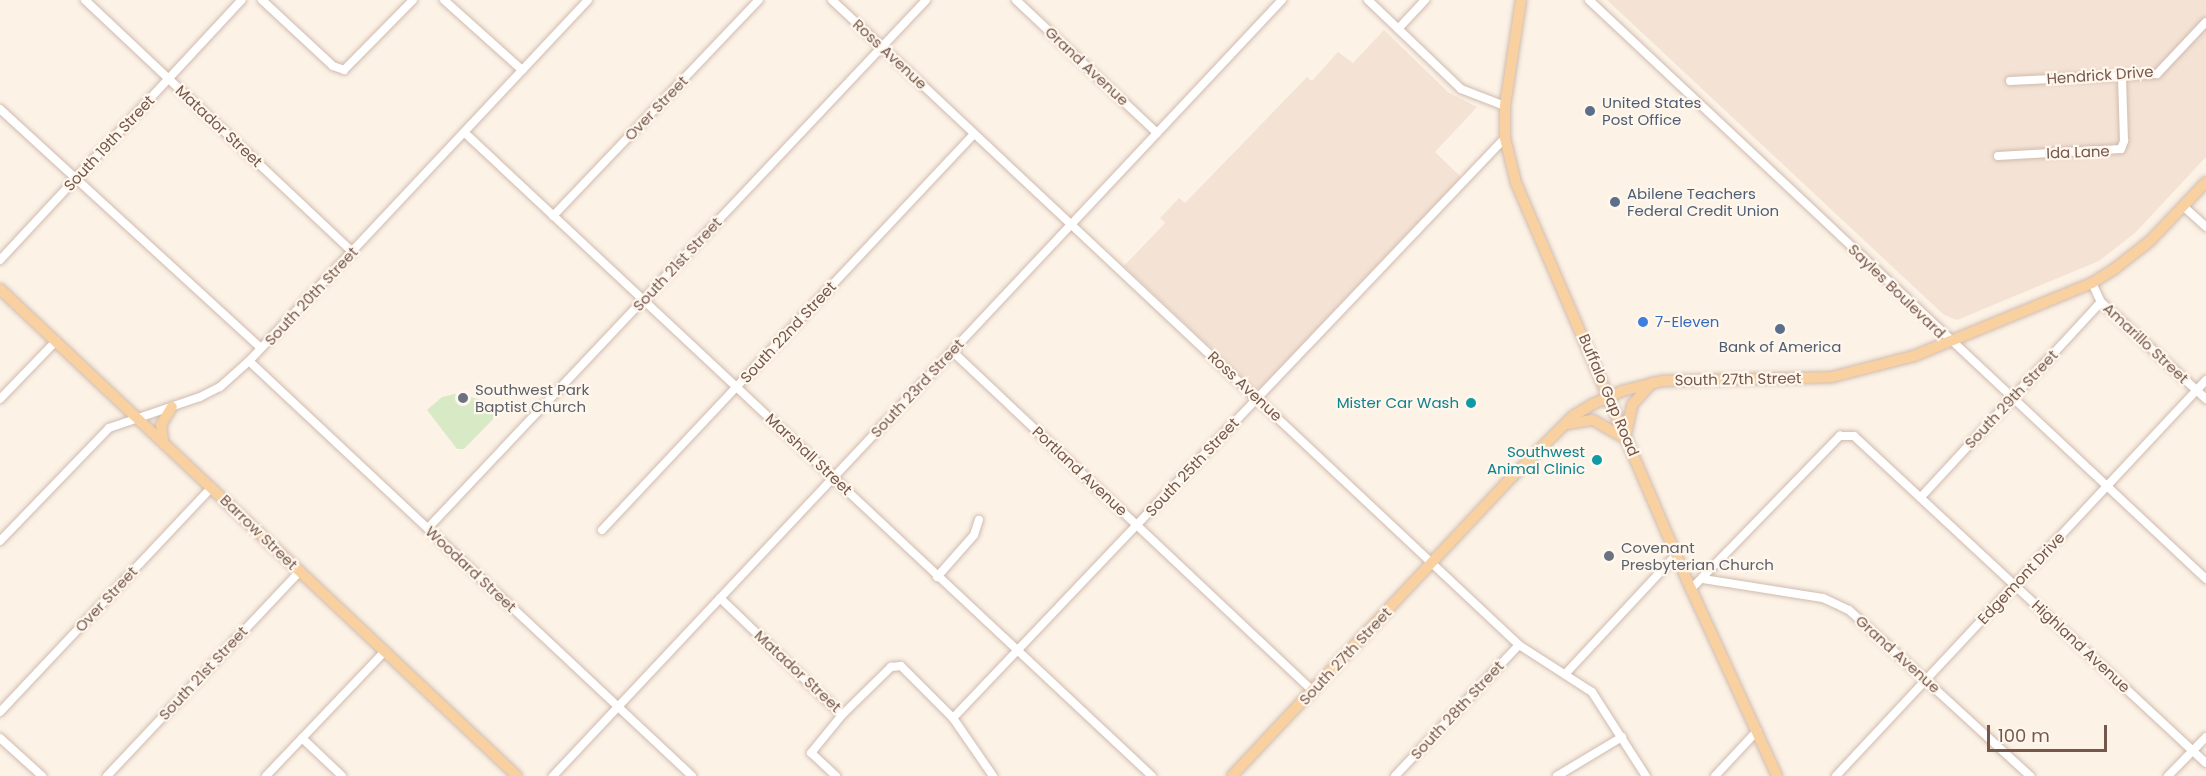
<!DOCTYPE html>
<style>
body{margin:0}
#map{position:relative;width:2206px;height:776px;overflow:hidden;background:#fcf2e6;font-family:Poppins,sans-serif}
div>[style]{position:absolute}
[style*='--x']{left:calc(var(--x)*1px);top:calc(var(--y)*1px);width:calc(var(--w)*1px);rotate:calc(var(--a)*1deg)}
.residential>*{inset:0;background:#f4e3d5}
.green>*{inset:0;background:#d7eac5}
.roads{filter:drop-shadow(0 0 2px #d0bbaf) drop-shadow(0 0 2px #d0bbaf)}
.minor>*{height:8px;margin:-4px;padding:0 4px;transform-origin:4px;border-radius:4px;background:#fff}
.major>*{height:10px;margin:-5px;padding:0 5px;transform-origin:5px;border-radius:5px;background:#f9d1a0}
.dots>*{width:16px;height:16px;translate:-50% -50%;box-sizing:border-box;border:3px solid #fff6ec;border-radius:50%}
span{translate:-50% -50%;white-space:nowrap;text-align:center;line-height:1.15;-webkit-text-stroke:4.5px #fff6ec;paint-order:stroke}
.street-label{font-size:15px;color:#75574b}
.service-label{font-size:15px;color:#4e5e75}
.left{translate:0 -50%;text-align:left}
.shop-label{font-size:15px;color:#366cbe}
.worship-label{font-size:15px;color:#5b616d}
.culture-label{font-size:15px;color:#0d838f}
.right{translate:-100% -50%;text-align:right}
.scale{position:absolute;left:1987px;top:725px;width:120px;height:27px;box-sizing:border-box;border:3px solid #75574b;border-top:0;padding-left:8px;font-size:18px;line-height:21px;white-space:nowrap;color:#75574b;-webkit-text-stroke:4px #fff6ec;paint-order:stroke}
</style>
<div id="map">
<div class="residential">
<i style="clip-path:polygon(1607px 0,2206px 0,2206px 157px,2135px 233px,2099px 261px,1957px 320px,1944px 315px)"></i>
<i style="clip-path:polygon(1384px 30px,1448px 92px,1477px 107px,1435px 152px,1461px 177px,1261px 387px,1255px 389px,1124px 266px,1165px 223px,1160px 218px,1179px 198px,1185px 203px,1307px 77px,1312px 81px,1338px 52px,1353px 63px)"></i>
</div>
<div class="green">
<i style="clip-path:polygon(459px 393px,486px 402px,499px 413px,464px 449px,457px 449px,427px 410px,442px 397px)"></i>
</div>
<div class="roads">
<div class="minor">
<i style="--x:85;--y:0;--w:367;--a:43.3"></i>
<i style="--x:262;--y:0;--w:97;--a:42.9"></i>
<i style="--x:333;--y:66;--w:12;--a:20"></i>
<i style="--x:344;--y:70;--w:98;--a:-45.4"></i>
<i style="--x:444;--y:0;--w:105;--a:41.9"></i>
<i style="--x:832;--y:0;--w:942;--a:43.19"></i>
<i style="--x:1519;--y:645;--w:87;--a:32.8"></i>
<i style="--x:1592;--y:692;--w:100;--a:57.3"></i>
<i style="--x:1016;--y:0;--w:194;--a:43.3"></i>
<i style="--x:1368;--y:0;--w:129;--a:43.7"></i>
<i style="--x:1461;--y:89;--w:47;--a:21.1"></i>
<i style="--x:1589;--y:0;--w:846;--a:43.18"></i>
<i style="--x:1398;--y:29;--w:40;--a:-47"></i>
<i style="--x:2010;--y:81;--w:147;--a:-2.7"></i>
<i style="--x:2157;--y:74;--w:71;--a:-46.7"></i>
<i style="--x:0;--y:109;--w:354;--a:42.5"></i>
<i style="--x:465;--y:133;--w:941;--a:43.11"></i>
<i style="--x:1998;--y:156;--w:123;--a:-3.3"></i>
<i style="--x:2121;--y:149;--w:9;--a:-69"></i>
<i style="--x:2124;--y:141;--w:65;--a:-91.8"></i>
<i style="--x:2183;--y:206;--w:31;--a:42"></i>
<i style="--x:553;--y:216;--w:298;--a:-46.4"></i>
<i style="--x:0;--y:260;--w:355;--a:-47.1"></i>
<i style="--x:2092;--y:283;--w:21;--a:65"></i>
<i style="--x:2101;--y:302;--w:143;--a:42.7"></i>
<i style="--x:952;--y:351;--w:496;--a:43.3"></i>
<i style="--x:249;--y:361;--w:607;--a:43.13"></i>
<i style="--x:0;--y:399;--w:81;--a:-46"></i>
<i style="--x:1921;--y:497;--w:265;--a:-47.3"></i>
<i style="--x:428;--y:528;--w:726;--a:-46.67"></i>
<i style="--x:602;--y:530;--w:543;--a:-46.79"></i>
<i style="--x:0;--y:541;--w:157;--a:-46"></i>
<i style="--x:109;--y:428;--w:96;--a:-18.8"></i>
<i style="--x:200;--y:397;--w:22;--a:-27"></i>
<i style="--x:220;--y:387;--w:39;--a:-42"></i>
<i style="--x:249;--y:361;--w:495;--a:-46.8"></i>
<i style="--x:937;--y:577;--w:56;--a:-48.6"></i>
<i style="--x:974;--y:535;--w:16;--a:-72"></i>
<i style="--x:1703;--y:579;--w:121;--a:9"></i>
<i style="--x:1823;--y:598;--w:29;--a:25"></i>
<i style="--x:1849;--y:610;--w:246;--a:42.5"></i>
<i style="--x:1691;--y:589;--w:214;--a:-45.8"></i>
<i style="--x:1840;--y:436;--w:14;--a:0"></i>
<i style="--x:1854;--y:436;--w:480;--a:42.9"></i>
<i style="--x:720;--y:598;--w:169;--a:43.8"></i>
<i style="--x:842;--y:715;--w:69;--a:-44.4"></i>
<i style="--x:891;--y:667;--w:10;--a:-6"></i>
<i style="--x:901;--y:666;--w:74;--a:45"></i>
<i style="--x:1567;--y:672;--w:161;--a:-47"></i>
<i style="--x:0;--y:712;--w:309;--a:-46.7"></i>
<i style="--x:0;--y:738;--w:57;--a:42.1"></i>
<i style="--x:302;--y:738;--w:55;--a:43.5"></i>
<i style="--x:107;--y:776;--w:282;--a:-46.7"></i>
<i style="--x:266;--y:776;--w:173;--a:-46.4"></i>
<i style="--x:553;--y:776;--w:1065;--a:-46.79"></i>
<i style="--x:836;--y:776;--w:34;--a:-137"></i>
<i style="--x:811;--y:753;--w:49;--a:-50.8"></i>
<i style="--x:993;--y:776;--w:70;--a:-124.6"></i>
<i style="--x:953;--y:718;--w:801;--a:-46.42"></i>
<i style="--x:1395;--y:776;--w:180;--a:-46.6"></i>
<i style="--x:1557;--y:776;--w:76;--a:-31"></i>
<i style="--x:1715;--y:776;--w:62;--a:-47"></i>
<i style="--x:1836;--y:776;--w:542;--a:-46.94"></i>
<i style="--x:2168;--y:776;--w:54;--a:-45.7"></i>
</div>
<div class="major">
<i style="--x:1521;--y:0;--w:107;--a:98.6"></i>
<i style="--x:1505;--y:106;--w:32;--a:90"></i>
<i style="--x:1505;--y:138;--w:46;--a:76.3"></i>
<i style="--x:1516;--y:183;--w:442;--a:66.7"></i>
<i style="--x:1691;--y:589;--w:206;--a:65.3"></i>
<i style="--x:0;--y:289;--w:710;--a:43.29"></i>
<i style="--x:1567;--y:424;--w:26;--a:-9"></i>
<i style="--x:1593;--y:420;--w:38;--a:30"></i>
<i style="--x:1626;--y:434;--w:30;--a:-78"></i>
<i style="--x:1632;--y:405;--w:30;--a:-48"></i>
<i style="--x:163;--y:441;--w:16;--a:-97"></i>
<i style="--x:161;--y:425;--w:21;--a:-59"></i>
<i style="--x:1232;--y:776;--w:408;--a:-46.9"></i>
<i style="--x:1511;--y:478;--w:88;--a:-45"></i>
<i style="--x:1573;--y:416;--w:23;--a:-31"></i>
<i style="--x:1593;--y:404;--w:32;--a:-24"></i>
<i style="--x:1622;--y:391;--w:41;--a:-14"></i>
<i style="--x:1662;--y:381;--w:170;--a:-1.3"></i>
<i style="--x:1832;--y:377;--w:85;--a:-14.4"></i>
<i style="--x:1914;--y:356;--w:192;--a:-22.3"></i>
<i style="--x:2092;--y:283;--w:25;--a:-32"></i>
<i style="--x:2113;--y:270;--w:47;--a:-38.1"></i>
<i style="--x:2150;--y:241;--w:81;--a:-46.5"></i>
</div>
</div>
<div class="dots">
<i style="left:1590px;top:111px;background:#5c6f8a"></i>
<i style="left:1615px;top:202px;background:#5c6f8a"></i>
<i style="left:1643px;top:322px;background:#3f7fe0"></i>
<i style="left:1780px;top:329px;background:#5c6f8a"></i>
<i style="left:463px;top:398px;background:#6b7280"></i>
<i style="left:1471px;top:403px;background:#0f9aa8"></i>
<i style="left:1597px;top:460px;background:#0f9aa8"></i>
<i style="left:1609px;top:556px;background:#6b7280"></i>
</div>
<div class="street-label">
<span style="left:890px;top:54px;rotate:43deg">Ross Avenue</span>
<span style="left:1087px;top:66px;rotate:43deg">Grand Avenue</span>
<span style="left:2100px;top:75px;rotate:-4deg">Hendrick Drive</span>
<span style="left:656px;top:108px;rotate:-46deg">Over Street</span>
<span style="left:219px;top:126px;rotate:43deg">Matador Street</span>
<span style="left:109px;top:143px;rotate:-47deg">South 19th Street</span>
<span style="left:2078px;top:152px;rotate:-2deg">Ida Lane</span>
<span style="left:677px;top:264px;rotate:-47deg">South 21st Street</span>
<span style="left:1897px;top:291px;rotate:44deg">Sayles Boulevard</span>
<span style="left:311px;top:296px;rotate:-47deg">South 20th Street</span>
<span style="left:788px;top:332px;rotate:-47deg">South 22nd Street</span>
<span style="left:2146px;top:343px;rotate:43deg">Amarillo Street</span>
<span style="left:1738px;top:379px;rotate:-1deg">South 27th Street</span>
<span style="left:1245px;top:386px;rotate:43deg">Ross Avenue</span>
<span style="left:917px;top:388px;rotate:-47deg">South 23rd Street</span>
<span style="left:1609px;top:395px;rotate:67deg">Buffalo Gap Road</span>
<span style="left:2011px;top:399px;rotate:-47deg">South 29th Street</span>
<span style="left:809px;top:454px;rotate:43deg">Marshall Street</span>
<span style="left:1192px;top:467px;rotate:-47deg">South 25th Street</span>
<span style="left:1080px;top:471px;rotate:43deg">Portland Avenue</span>
<span style="left:259px;top:532px;rotate:44deg">Barrow Street</span>
<span style="left:471px;top:569px;rotate:43deg">Woodard Street</span>
<span style="left:2021px;top:578px;rotate:-47deg">Edgemont Drive</span>
<span style="left:106px;top:599px;rotate:-47deg">Over Street</span>
<span style="left:2081px;top:646px;rotate:43deg">Highland Avenue</span>
<span style="left:1898px;top:654px;rotate:42deg">Grand Avenue</span>
<span style="left:1345px;top:656px;rotate:-47deg">South 27th Street</span>
<span style="left:798px;top:671px;rotate:43deg">Matador Street</span>
<span style="left:203px;top:673px;rotate:-47deg">South 21st Street</span>
<span style="left:1457px;top:710px;rotate:-47deg">South 28th Street</span>
</div>
<div class="service-label">
<span class="left" style="left:1602px;top:111px">United States<br>Post Office</span>
<span class="left" style="left:1627px;top:202px">Abilene Teachers<br>Federal Credit Union</span>
<span style="left:1780px;top:347px">Bank of America</span>
</div>
<div class="shop-label">
<span class="left" style="left:1655px;top:322px">7-Eleven</span>
</div>
<div class="worship-label">
<span class="left" style="left:475px;top:398px">Southwest Park<br>Baptist Church</span>
<span class="left" style="left:1621px;top:556px">Covenant<br>Presbyterian Church</span>
</div>
<div class="culture-label">
<span class="right" style="left:1459px;top:403px">Mister Car Wash</span>
<span class="right" style="left:1585px;top:460px">Southwest<br>Animal Clinic</span>
</div>
<div class="scale">100 m</div>
</div>
